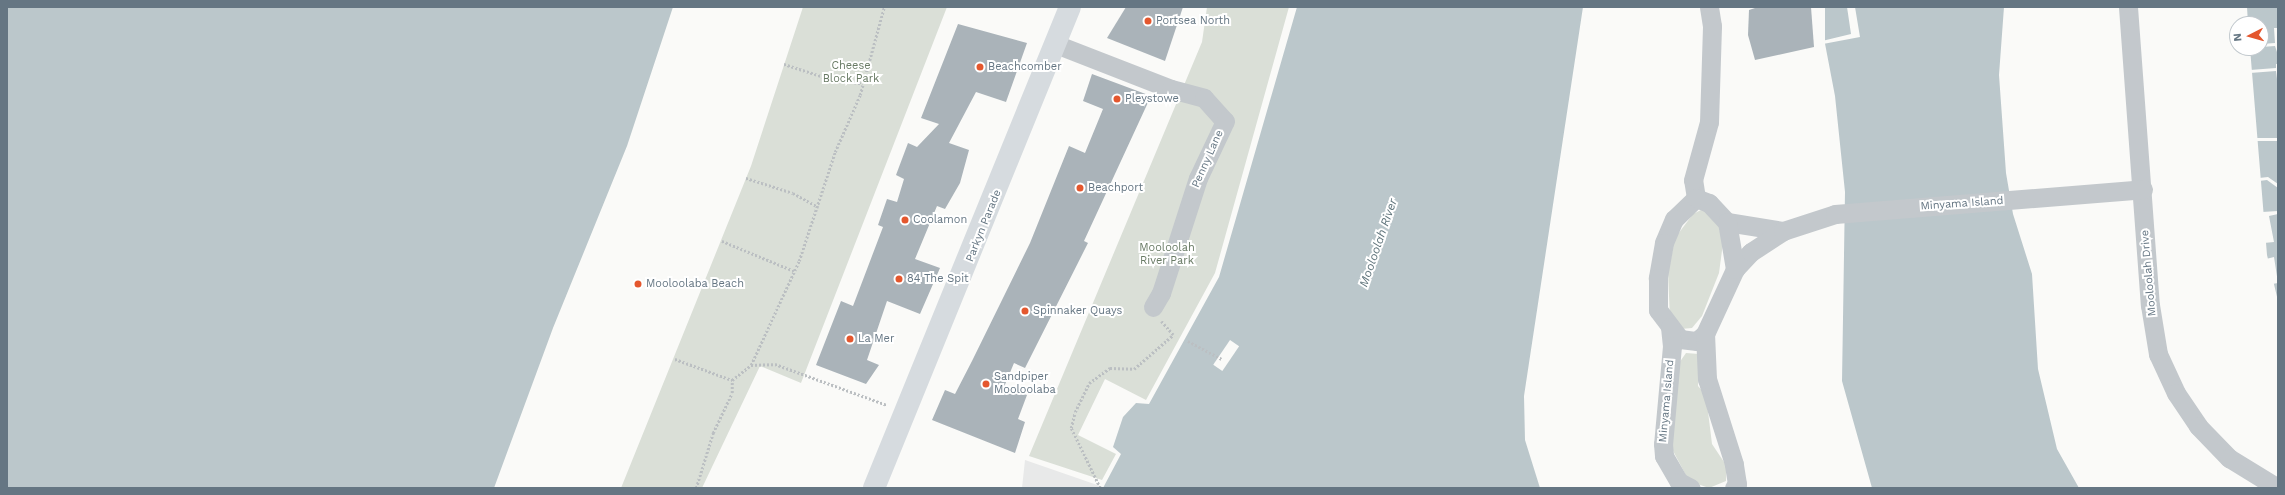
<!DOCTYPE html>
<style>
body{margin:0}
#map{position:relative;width:2285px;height:495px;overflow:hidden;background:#fafaf8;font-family:"Work Sans",sans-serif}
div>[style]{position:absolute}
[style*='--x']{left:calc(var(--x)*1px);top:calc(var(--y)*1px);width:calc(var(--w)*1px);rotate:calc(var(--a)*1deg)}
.built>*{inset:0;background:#e8e9e9}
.green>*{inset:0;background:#dadfd7}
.water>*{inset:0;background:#bbc7cb}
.pier>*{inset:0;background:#fafaf8;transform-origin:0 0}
.building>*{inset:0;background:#aab3b9}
.path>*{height:2.5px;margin-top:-1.25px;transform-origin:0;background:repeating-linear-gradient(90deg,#bbbfc2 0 2px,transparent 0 4px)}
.street>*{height:19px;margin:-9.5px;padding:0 9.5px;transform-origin:9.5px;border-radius:9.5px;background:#c3c8cc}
.secondary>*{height:22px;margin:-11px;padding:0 11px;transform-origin:11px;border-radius:11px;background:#d6dbdf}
.dots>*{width:11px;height:11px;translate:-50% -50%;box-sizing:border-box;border:2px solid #fff;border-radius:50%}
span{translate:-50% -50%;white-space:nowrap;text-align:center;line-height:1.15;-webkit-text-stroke:4px #fff;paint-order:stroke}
.poi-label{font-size:11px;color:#657683}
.left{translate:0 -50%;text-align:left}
.park-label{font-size:11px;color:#687a64}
.street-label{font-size:11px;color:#657683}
.water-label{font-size:12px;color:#60757c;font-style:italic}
.frame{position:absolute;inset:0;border:8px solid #657683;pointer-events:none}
.north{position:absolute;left:2229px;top:16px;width:40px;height:40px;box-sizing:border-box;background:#fff;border:1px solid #c1c8cd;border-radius:50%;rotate:264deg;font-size:11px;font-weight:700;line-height:16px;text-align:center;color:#657683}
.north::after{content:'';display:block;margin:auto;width:14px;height:18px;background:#e4572e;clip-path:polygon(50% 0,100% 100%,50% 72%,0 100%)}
</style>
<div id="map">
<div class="built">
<i style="clip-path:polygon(1025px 460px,1103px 487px,1103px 488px,1022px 488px)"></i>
</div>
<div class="green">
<i style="clip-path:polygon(803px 7px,947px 7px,801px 383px,760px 366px,702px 488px,621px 488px,751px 166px)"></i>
<i style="clip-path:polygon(1207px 7px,1289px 7px,1215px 273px,1146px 400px,1105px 379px,1078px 435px,1116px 454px,1102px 480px,1029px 456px,1202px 42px)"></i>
<i style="clip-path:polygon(1701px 210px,1709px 211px,1717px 220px,1723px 243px,1719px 273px,1702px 316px,1692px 328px,1681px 329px,1670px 318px,1668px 273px,1675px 238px,1693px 214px)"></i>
<i style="clip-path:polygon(1686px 353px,1699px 354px,1698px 386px,1706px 395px,1712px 444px,1726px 465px,1726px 481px,1709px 488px,1689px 481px,1671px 447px,1679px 363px)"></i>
</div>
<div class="water">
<i style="clip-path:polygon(7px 7px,673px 7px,627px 146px,553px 328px,494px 488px,7px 488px)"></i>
<i style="clip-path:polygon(1297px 7px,1583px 7px,1524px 396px,1525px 440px,1540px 488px,1103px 488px,1121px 454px,1113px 447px,1123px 417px,1136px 403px,1149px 404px,1219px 277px)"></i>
<i style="clip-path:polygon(1818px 7px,2004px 7px,1999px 75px,2006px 173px,2013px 214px,2032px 274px,2038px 369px,2057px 449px,2079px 488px,1872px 488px,1842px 381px,1845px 192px,1835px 96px)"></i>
<i style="clip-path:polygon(2247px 7px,2278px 7px,2278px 301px,2267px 255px,2250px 48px,2261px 48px,2261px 24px,2248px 24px)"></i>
</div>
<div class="pier">
<i style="left:1816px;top:7px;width:9px;height:34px"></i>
<i style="clip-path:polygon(1847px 7px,1855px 7px,1860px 37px,1823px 44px,1822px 41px,1851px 34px)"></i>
<i style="clip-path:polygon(2274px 28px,2278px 28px,2278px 55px,2275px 46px,2261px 47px,2261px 44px,2275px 43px)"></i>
<i style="clip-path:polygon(2276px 64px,2278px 64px,2278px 87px,2276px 71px,2250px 73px,2250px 70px,2276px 68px)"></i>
<i style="left:2278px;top:138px;width:3px;height:22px;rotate:90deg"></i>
<i style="clip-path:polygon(2268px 177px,2278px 184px,2278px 188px,2267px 180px,2259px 181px,2259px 178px)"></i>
<i style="clip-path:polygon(2278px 211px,2278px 214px,2269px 216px,2274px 242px,2264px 243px,2262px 212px)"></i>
<i style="clip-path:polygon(2274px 257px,2278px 283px,2272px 284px,2266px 259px)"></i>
<i style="left:1230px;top:340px;width:11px;height:30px;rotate:34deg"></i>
</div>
<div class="building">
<i style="clip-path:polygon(1126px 7px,1183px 7px,1165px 61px,1107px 38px)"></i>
<i style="clip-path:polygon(1758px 7px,1811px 7px,1814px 47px,1755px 60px,1748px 35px,1749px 10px)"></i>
<i style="clip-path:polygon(958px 24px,1027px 43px,1006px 102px,976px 92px,949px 143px,969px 150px,960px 183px,945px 209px,937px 206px,915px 259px,940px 268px,920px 314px,887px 301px,867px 360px,879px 365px,866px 384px,816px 365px,841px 301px,853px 306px,883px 227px,878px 225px,887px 199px,897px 202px,904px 179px,896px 175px,908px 143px,917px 147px,939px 124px,921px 118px)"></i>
<i style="clip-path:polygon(1092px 74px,1151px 96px,1084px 241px,1088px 243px,1025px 368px,1014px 363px,1004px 387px,1027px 395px,1018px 419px,1025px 422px,1015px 453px,932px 420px,945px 390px,955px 394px,972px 361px,1030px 243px,1069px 146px,1085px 153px,1103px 109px,1083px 101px)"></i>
</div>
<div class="path">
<i style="--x:784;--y:64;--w:45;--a:18"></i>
<i style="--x:827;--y:78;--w:36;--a:9"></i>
<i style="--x:746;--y:178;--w:49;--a:17.7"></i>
<i style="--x:793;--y:193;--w:29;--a:29"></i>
<i style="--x:722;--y:241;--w:78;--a:22.6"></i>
<i style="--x:1188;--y:341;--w:38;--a:28"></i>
<i style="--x:675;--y:359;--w:61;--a:20.2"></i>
<i style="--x:751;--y:365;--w:24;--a:-2"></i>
<i style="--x:775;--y:364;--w:119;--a:20.1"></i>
<i style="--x:696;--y:488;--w:58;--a:-72.8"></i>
<i style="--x:713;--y:433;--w:44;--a:-64.6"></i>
<i style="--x:732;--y:393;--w:13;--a:-90"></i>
<i style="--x:732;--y:380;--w:24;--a:-38"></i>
<i style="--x:751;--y:365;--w:115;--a:-65.2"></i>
<i style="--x:799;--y:261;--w:115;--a:-71.7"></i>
<i style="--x:835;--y:152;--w:62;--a:-66.3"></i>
<i style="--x:860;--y:95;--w:91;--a:-74.7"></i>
<i style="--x:1100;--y:488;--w:67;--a:-115.8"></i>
<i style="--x:1071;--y:428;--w:16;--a:-76"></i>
<i style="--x:1075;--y:412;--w:32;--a:-64"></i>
<i style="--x:1089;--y:383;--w:26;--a:-36"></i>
<i style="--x:1110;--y:368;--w:24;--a:2"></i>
<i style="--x:1134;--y:369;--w:52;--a:-41.1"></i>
<i style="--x:1173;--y:335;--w:18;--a:-131"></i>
</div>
<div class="street">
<i style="--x:2128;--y:7;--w:299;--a:85.8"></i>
<i style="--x:2150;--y:305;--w:50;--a:80.7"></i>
<i style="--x:2158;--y:354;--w:43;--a:65.2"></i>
<i style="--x:2176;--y:393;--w:40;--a:56"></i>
<i style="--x:2198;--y:426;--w:45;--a:45.9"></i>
<i style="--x:2229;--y:458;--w:57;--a:31.5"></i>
<i style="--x:1058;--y:45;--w:121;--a:21.3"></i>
<i style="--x:1171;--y:89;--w:34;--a:15"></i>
<i style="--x:1204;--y:98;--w:31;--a:48"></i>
<i style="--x:1225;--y:121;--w:63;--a:115.3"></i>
<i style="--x:1198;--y:178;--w:121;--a:107.8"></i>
<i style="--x:1161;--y:293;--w:16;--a:120"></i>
<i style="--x:1696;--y:198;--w:18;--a:-99"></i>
<i style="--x:1693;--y:180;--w:60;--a:-74.6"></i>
<i style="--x:1709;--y:122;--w:96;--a:-88.2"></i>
<i style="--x:1712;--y:26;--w:19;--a:-99"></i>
<i style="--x:1696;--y:198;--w:30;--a:136"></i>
<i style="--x:1674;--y:219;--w:26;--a:113"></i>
<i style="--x:1664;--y:243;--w:36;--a:100"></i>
<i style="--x:1658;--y:278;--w:32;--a:90"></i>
<i style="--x:1658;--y:310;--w:36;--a:53"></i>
<i style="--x:1680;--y:339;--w:17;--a:7"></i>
<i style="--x:1697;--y:341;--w:11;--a:-41"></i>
<i style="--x:1696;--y:198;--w:14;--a:21"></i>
<i style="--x:1709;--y:203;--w:26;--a:47"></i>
<i style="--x:1727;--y:222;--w:57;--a:9.1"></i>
<i style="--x:1727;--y:222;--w:48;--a:80.3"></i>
<i style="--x:1670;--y:327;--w:19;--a:84"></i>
<i style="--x:1672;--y:346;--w:98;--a:95.2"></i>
<i style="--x:1663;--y:444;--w:12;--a:85"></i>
<i style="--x:1664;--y:456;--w:30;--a:60"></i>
<i style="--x:1679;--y:482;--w:13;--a:27"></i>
<i style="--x:1734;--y:488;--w:5;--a:-53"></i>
<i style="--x:1737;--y:484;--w:20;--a:-99"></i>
<i style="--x:1734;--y:464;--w:89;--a:-107.6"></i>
<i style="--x:1707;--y:379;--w:45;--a:-92.5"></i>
<i style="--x:1705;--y:334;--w:72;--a:-65.2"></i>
<i style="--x:1735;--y:269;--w:23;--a:-47"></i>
<i style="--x:1751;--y:252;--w:38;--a:-33"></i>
<i style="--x:1783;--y:231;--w:55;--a:-18.1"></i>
<i style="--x:1835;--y:214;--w:309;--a:-4.6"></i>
</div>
<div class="secondary">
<i style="--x:874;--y:488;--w:519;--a:-67.83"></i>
</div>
<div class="dots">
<i style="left:1148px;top:21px;background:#e4572e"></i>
<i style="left:980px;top:67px;background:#e4572e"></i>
<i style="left:1117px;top:99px;background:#e4572e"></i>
<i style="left:1080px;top:188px;background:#e4572e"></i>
<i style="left:905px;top:220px;background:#e4572e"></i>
<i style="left:899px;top:279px;background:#e4572e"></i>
<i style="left:638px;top:284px;background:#e4572e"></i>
<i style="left:1025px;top:311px;background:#e4572e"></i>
<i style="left:850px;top:339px;background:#e4572e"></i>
<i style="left:986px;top:384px;background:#e4572e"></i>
</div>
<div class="poi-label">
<span class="left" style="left:1156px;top:21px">Portsea North</span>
<span class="left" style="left:988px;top:67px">Beachcomber</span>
<span class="left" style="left:1125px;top:99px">Pleystowe</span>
<span class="left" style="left:1088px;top:188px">Beachport</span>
<span class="left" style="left:913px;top:220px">Coolamon</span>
<span class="left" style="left:907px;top:279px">84 The Spit</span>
<span class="left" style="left:646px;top:284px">Mooloolaba Beach</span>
<span class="left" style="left:1033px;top:311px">Spinnaker Quays</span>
<span class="left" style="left:858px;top:339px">La Mer</span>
<span class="left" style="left:994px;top:384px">Sandpiper<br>Mooloolaba</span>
</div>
<div class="park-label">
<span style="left:851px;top:73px">Cheese<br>Block Park</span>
<span style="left:1167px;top:255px">Mooloolah<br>River Park</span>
</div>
<div class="street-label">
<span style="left:1208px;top:159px;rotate:-66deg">Penny Lane</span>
<span style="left:1962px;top:204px;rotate:-4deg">Minyama Island</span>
<span style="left:984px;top:226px;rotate:-68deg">Parkyn Parade</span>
<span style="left:2149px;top:273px;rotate:-95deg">Mooloolah Drive</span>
<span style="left:1667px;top:401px;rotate:-85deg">Minyama Island</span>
</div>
<div class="water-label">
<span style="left:1379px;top:243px;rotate:-71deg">Mooloolah River</span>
</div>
<div class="frame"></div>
<div class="north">N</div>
</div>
